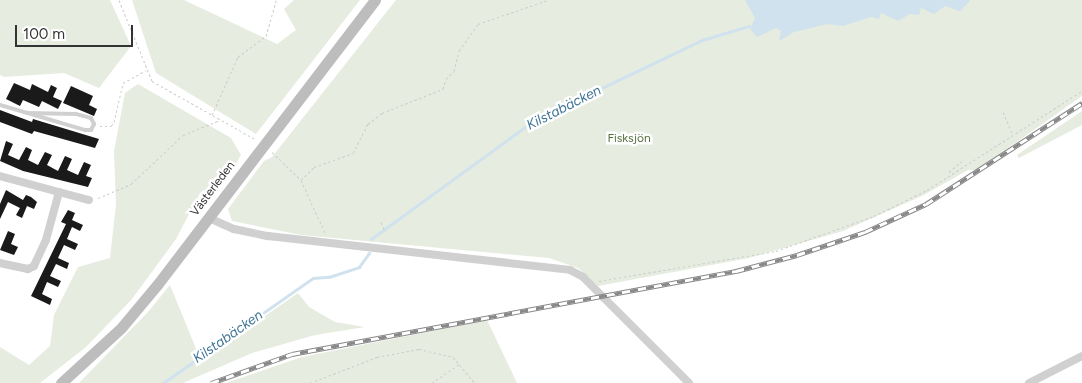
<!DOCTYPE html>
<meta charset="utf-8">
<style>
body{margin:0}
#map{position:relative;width:1082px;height:383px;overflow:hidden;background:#fff;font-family:Figtree,sans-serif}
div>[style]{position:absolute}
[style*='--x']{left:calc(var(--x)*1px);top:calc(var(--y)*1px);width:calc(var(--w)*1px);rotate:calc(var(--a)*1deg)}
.green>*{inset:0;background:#e6ecdf}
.water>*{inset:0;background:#cfe2ee}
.stream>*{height:2.5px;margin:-1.25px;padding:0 1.25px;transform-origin:1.25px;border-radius:1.25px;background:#cfe2ee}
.building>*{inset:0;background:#1a1a1a}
.path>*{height:1px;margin-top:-0.5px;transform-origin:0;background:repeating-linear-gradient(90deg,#cdcdcd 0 2.5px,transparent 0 5px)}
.lane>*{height:4px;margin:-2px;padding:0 2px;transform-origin:2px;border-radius:2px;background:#d0d0d0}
.street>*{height:8px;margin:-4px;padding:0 4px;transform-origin:4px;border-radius:4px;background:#d0d0d0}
.secondary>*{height:11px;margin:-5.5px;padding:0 5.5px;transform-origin:5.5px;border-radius:5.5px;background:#bdbdbd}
.rail>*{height:4.5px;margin-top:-2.25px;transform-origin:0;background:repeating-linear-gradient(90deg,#fff 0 8px,#888 0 16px);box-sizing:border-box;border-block:1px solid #888}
span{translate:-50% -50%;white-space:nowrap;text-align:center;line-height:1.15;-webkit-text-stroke:5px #fff;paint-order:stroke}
.park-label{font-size:12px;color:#56703f}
.street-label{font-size:12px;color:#333}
.water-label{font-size:14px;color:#3f7597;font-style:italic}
.scale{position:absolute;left:15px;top:25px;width:118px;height:22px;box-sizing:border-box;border:2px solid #333;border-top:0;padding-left:6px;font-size:15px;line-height:18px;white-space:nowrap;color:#333;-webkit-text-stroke:4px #fff;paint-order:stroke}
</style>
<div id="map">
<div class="green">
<i style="clip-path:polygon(0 0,110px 0,131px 46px,99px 88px,64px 73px,4px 77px,0 75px)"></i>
<i style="clip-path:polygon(132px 0,184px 0,277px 44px,296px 30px,284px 9px,294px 0,360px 0,256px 134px,156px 73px)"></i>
<i style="clip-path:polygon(396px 0,1082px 0,1082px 96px,977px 170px,968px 170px,922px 196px,843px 231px,749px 258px,598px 286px,578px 268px,549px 258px,301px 235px,232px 221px,228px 209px,264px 161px,272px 157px)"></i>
<i style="clip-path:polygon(138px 84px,231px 138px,241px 155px,231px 172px,200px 193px,176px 239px,132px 299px,86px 347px,40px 383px,0 383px,0 347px,29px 365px,50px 346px,54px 315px,78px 267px,110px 258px,116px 204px,114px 151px,125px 93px)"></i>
<i style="clip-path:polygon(1082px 111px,1082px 125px,1019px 158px,1017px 155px)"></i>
<i style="clip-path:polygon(170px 285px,201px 361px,298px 293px,309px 307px,335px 322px,365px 327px,315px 335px,252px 353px,183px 383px,79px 383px,148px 312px)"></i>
<i style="clip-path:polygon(487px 320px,517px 383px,226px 383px,302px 357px)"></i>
</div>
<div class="water">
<i style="clip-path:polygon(745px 0,969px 0,970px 1px,960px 11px,945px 6px,934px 14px,921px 8px,919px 15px,910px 14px,898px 21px,881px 13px,879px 19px,871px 17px,843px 26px,827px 24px,794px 32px,779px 41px,781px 31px,776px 28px,757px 37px,750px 29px,755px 18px)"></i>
</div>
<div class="stream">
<i style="--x:371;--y:239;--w:203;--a:-36"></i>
<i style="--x:535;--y:120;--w:185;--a:-25.6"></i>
<i style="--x:702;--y:40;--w:49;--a:-16.6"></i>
<i style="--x:163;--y:383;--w:183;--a:-35"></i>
<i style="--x:313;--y:278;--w:16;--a:-4"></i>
<i style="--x:329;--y:277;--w:32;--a:-18"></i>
<i style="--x:359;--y:267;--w:17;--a:-54"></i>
</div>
<div class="building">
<i style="clip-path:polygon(14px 83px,30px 90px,32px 84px,48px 92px,51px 85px,57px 88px,53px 97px,62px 101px,58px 109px,42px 101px,39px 107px,23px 100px,20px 106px,6px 99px)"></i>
<i style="clip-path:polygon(71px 86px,93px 96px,89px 105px,97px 109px,94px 116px,63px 103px)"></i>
<i style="clip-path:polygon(0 110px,32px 122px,33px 119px,99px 139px,95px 148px,34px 131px,32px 134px,0 122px)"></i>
<i style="clip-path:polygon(6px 141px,13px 144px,8px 155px,19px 160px,26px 147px,32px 150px,28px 160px,38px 165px,45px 152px,52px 155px,47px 165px,58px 171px,65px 156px,72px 159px,67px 170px,78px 175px,84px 162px,91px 165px,86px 176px,92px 178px,88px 187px,23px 171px,0 161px)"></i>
<i style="clip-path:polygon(6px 190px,23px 200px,26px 195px,31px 197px,37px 202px,34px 209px,27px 206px,22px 218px,16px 215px,20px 208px,8px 202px,0 219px,0 204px)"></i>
<i style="clip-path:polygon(68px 210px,75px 213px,72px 220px,83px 225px,80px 231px,72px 227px,67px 239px,78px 244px,75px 250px,64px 245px,58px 258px,69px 263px,67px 269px,56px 264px,50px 276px,61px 281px,58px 287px,47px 282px,42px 294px,52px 299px,50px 305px,31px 296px,66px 224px,61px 222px)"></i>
<i style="clip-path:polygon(8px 231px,15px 234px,11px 244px,18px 247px,14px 255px,0 250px)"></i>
</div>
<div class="path">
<i style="--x:119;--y:0;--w:87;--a:67.8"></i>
<i style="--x:152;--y:81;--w:118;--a:29.4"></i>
<i style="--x:1003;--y:112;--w:24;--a:66"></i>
<i style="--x:212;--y:115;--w:64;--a:-65.9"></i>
<i style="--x:238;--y:57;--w:35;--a:-37"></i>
<i style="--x:266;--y:36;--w:37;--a:-74"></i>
<i style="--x:100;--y:126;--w:11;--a:0"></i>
<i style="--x:111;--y:126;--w:5;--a:-53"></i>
<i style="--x:114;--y:122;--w:40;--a:-77"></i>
<i style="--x:123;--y:83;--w:26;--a:-29"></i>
<i style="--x:272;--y:152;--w:40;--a:44"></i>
<i style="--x:301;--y:180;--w:60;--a:65.6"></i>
<i style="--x:949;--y:172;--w:17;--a:-40"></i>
<i style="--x:301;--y:180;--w:18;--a:-45"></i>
<i style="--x:314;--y:167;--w:41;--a:-19.7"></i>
<i style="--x:353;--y:153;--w:33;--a:-63"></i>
<i style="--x:368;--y:124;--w:18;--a:-38"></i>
<i style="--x:382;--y:113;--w:66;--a:-21.5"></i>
<i style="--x:443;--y:89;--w:10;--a:-73"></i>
<i style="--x:446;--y:79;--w:11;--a:-45"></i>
<i style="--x:454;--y:71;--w:21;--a:-76"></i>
<i style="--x:459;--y:51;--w:33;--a:-55"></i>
<i style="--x:478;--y:24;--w:74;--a:-18.9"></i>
<i style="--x:98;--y:198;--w:36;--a:-23"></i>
<i style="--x:131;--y:184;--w:71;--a:-43.3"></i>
<i style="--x:183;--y:135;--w:38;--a:-22"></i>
<i style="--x:381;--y:222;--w:10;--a:66"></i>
<i style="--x:599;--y:281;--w:180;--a:-9.6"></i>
<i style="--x:776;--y:251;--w:104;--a:-19.7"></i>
<i style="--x:874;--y:216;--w:59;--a:-26.1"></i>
<i style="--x:927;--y:190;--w:184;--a:-32.6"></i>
<i style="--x:310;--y:383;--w:72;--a:-21.2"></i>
<i style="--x:377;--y:357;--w:43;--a:-10.8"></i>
<i style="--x:419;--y:349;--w:35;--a:13"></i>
<i style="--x:453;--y:357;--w:34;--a:50"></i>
<i style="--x:432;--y:383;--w:33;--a:-35"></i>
</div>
<div class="lane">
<i style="--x:0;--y:105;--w:89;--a:16.4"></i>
<i style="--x:85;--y:130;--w:6;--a:0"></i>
<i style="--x:91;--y:130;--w:7;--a:-63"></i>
<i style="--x:94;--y:124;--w:7;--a:-117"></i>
<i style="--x:91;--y:118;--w:16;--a:-165"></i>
<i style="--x:76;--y:114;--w:49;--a:-178.8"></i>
</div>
<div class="street">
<i style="--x:0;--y:176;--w:61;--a:15.2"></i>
<i style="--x:59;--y:192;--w:50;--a:105.2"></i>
<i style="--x:46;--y:240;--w:29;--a:115"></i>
<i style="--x:34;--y:266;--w:7;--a:153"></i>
<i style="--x:28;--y:269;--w:29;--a:-168"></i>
<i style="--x:59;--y:192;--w:31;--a:15"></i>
<i style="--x:209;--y:218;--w:27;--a:24"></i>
<i style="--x:234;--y:229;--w:35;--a:12"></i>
<i style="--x:268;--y:236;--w:304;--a:6.4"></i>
<i style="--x:570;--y:270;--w:15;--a:28"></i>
<i style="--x:583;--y:277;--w:150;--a:45"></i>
<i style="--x:1029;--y:383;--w:59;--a:-27"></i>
</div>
<div class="secondary">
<i style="--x:61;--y:383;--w:81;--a:-42.5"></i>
<i style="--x:121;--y:328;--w:56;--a:-50.1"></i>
<i style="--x:157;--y:285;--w:359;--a:-52.6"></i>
</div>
<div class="rail">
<i style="--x:211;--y:383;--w:86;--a:-19.7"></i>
<i style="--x:292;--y:354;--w:452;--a:-10.6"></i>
<i style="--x:736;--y:271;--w:63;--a:-14.7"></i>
<i style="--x:797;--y:255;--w:72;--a:-18.7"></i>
<i style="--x:865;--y:232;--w:67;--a:-24.7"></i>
<i style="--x:926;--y:204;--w:186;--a:-32.9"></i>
</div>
<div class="park-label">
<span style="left:629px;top:139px">Fisksjön</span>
</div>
<div class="street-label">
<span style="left:213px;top:189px;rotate:-53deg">Västerleden</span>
</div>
<div class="water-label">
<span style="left:564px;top:108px;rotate:-27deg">Kilstabäcken</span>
<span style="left:228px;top:337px;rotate:-35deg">Kilstabäcken</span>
</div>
<div class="scale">100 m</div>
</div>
